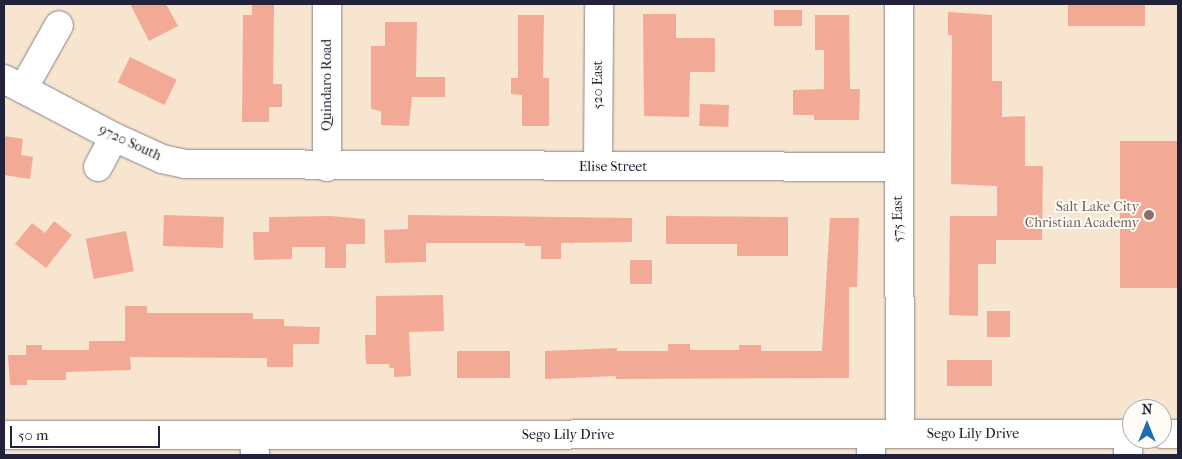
<!DOCTYPE html>
<style>
body{margin:0}
#map{position:relative;width:1182px;height:459px;overflow:hidden;background:#f7e5d0;font-family:"IM FELL French Canon",serif}
div>[style]{position:absolute}
[style*='--x']{left:calc(var(--x)*1px);top:calc(var(--y)*1px);width:calc(var(--w)*1px);rotate:calc(var(--a)*1deg)}
.building>*{inset:0;background:#f2aa96;transform-origin:0 0}
.roads{filter:drop-shadow(0 0 1px #8c8486) drop-shadow(0 0 1px #8c8486)}
.minor>*{height:28px;margin:-14px;padding:0 14px;transform-origin:14px;border-radius:14px;background:#fff}
.major>*{height:28px;margin:-14px;padding:0 14px;transform-origin:14px;border-radius:14px;background:#fff}
.dots>*{width:14px;height:14px;translate:-50% -50%;box-sizing:border-box;border:2px solid #fdfcf7;border-radius:50%}
span{translate:-50% -50%;white-space:nowrap;text-align:center;line-height:1.15;-webkit-text-stroke:4px #fdfcf7;paint-order:stroke}
.street-label{font-size:14px;color:#22223b}
.education-label{font-size:14px;color:#785e54}
.right{translate:-100% -50%;text-align:right}
.frame{position:absolute;inset:0;border:5px solid #22223b;pointer-events:none}
.north{position:absolute;left:1122px;top:399px;width:50px;height:50px;box-sizing:border-box;background:#fdfcf7;border:1px solid #a5a5ac;border-radius:50%;rotate:0deg;font-size:14px;font-weight:700;line-height:20px;text-align:center;color:#22223b}
.north::after{content:'';display:block;margin:auto;width:18px;height:22px;background:#1f6fb2;clip-path:polygon(50% 0,100% 100%,50% 72%,0 100%)}
.scale{position:absolute;left:10px;top:426px;width:150px;height:22px;box-sizing:border-box;border:2px solid #22223b;border-top:0;padding-left:6px;font-size:15px;line-height:18px;white-space:nowrap;color:#22223b;-webkit-text-stroke:4px #fdfcf7;paint-order:stroke}
</style>
<div id="map">
<div class="building">
<i style="clip-path:polygon(130px 4px,166px 4px,178px 26px,149px 41px)"></i>
<i style="clip-path:polygon(252px 4px,274px 4px,273px 84px,282px 84px,282px 107px,269px 107px,269px 122px,242px 122px,243px 15px,252px 15px)"></i>
<i style="left:1068px;top:4px;width:77px;height:22px"></i>
<i style="left:774px;top:10px;width:28px;height:16px"></i>
<i style="clip-path:polygon(948px 12px,992px 15px,992px 81px,1002px 81px,1002px 117px,1025px 116px,1025px 166px,1043px 166px,1042px 240px,996px 240px,996px 264px,978px 264px,978px 316px,949px 315px,950px 216px,997px 216px,997px 186px,951px 184px,952px 35px,948px 35px)"></i>
<i style="clip-path:polygon(643px 14px,676px 14px,676px 38px,715px 38px,715px 72px,690px 72px,689px 117px,644px 116px)"></i>
<i style="clip-path:polygon(518px 15px,544px 15px,543px 78px,549px 78px,549px 126px,522px 126px,522px 95px,511px 94px,511px 78px,518px 78px)"></i>
<i style="clip-path:polygon(815px 15px,849px 15px,850px 89px,860px 89px,859px 120px,814px 120px,814px 115px,793px 115px,793px 90px,824px 89px,824px 50px,815px 50px)"></i>
<i style="clip-path:polygon(385px 22px,417px 22px,416px 77px,445px 77px,445px 97px,412px 97px,409px 126px,381px 125px,381px 111px,371px 109px,371px 46px,385px 46px)"></i>
<i style="left:130px;top:57px;width:52px;height:28px;rotate:26deg"></i>
<i style="left:700px;top:104px;width:29px;height:22px;rotate:2deg"></i>
<i style="clip-path:polygon(4px 136px,23px 139px,21px 155px,33px 157px,30px 179px,4px 175px)"></i>
<i style="left:1120px;top:141px;width:58px;height:147px"></i>
<i style="left:164px;top:215px;width:60px;height:31px;rotate:2deg"></i>
<i style="clip-path:polygon(408px 215px,632px 218px,632px 242px,561px 243px,561px 259px,541px 259px,541px 246px,525px 246px,525px 243px,426px 243px,426px 262px,385px 263px,384px 230px,408px 229px)"></i>
<i style="clip-path:polygon(331px 216px,365px 219px,365px 244px,346px 244px,346px 268px,325px 268px,325px 247px,292px 247px,292px 259px,254px 260px,253px 232px,269px 232px,269px 217px)"></i>
<i style="clip-path:polygon(666px 216px,788px 217px,788px 256px,737px 256px,737px 244px,666px 244px)"></i>
<i style="clip-path:polygon(830px 218px,859px 218px,857px 287px,849px 287px,849px 378px,616px 379px,616px 376px,545px 379px,545px 351px,617px 348px,617px 351px,668px 351px,668px 344px,690px 344px,690px 350px,739px 350px,739px 345px,761px 345px,761px 351px,822px 351px)"></i>
<i style="clip-path:polygon(54px 221px,72px 235px,46px 268px,15px 244px,32px 223px,45px 233px)"></i>
<i style="left:126px;top:231px;width:41px;height:41px;rotate:79deg"></i>
<i style="left:630px;top:260px;width:22px;height:24px"></i>
<i style="clip-path:polygon(443px 295px,444px 331px,409px 332px,411px 376px,394px 377px,394px 368px,390px 368px,389px 364px,366px 364px,365px 335px,376px 335px,376px 296px)"></i>
<i style="clip-path:polygon(125px 306px,147px 306px,147px 313px,253px 313px,253px 319px,284px 319px,284px 326px,320px 327px,319px 344px,293px 344px,293px 367px,267px 367px,267px 358px,130px 357px,131px 370px,66px 372px,66px 380px,27px 380px,27px 385px,10px 385px,8px 355px,26px 355px,26px 345px,42px 345px,42px 350px,89px 350px,89px 341px,125px 341px)"></i>
<i style="left:987px;top:311px;width:23px;height:26px"></i>
<i style="left:510px;top:351px;width:27px;height:53px;rotate:90deg"></i>
<i style="left:947px;top:360px;width:45px;height:26px"></i>
</div>
<div class="roads">
<div class="minor">
<i style="--x:899;--y:4;--w:430;--a:89.9"></i>
<i style="--x:4;--y:79;--w:124;--a:27.8"></i>
<i style="--x:114;--y:137;--w:53;--a:24.6"></i>
<i style="--x:162;--y:159;--w:24;--a:12"></i>
<i style="--x:185;--y:164;--w:713;--a:0.24"></i>
<i style="--x:23;--y:89;--w:73;--a:-60.6"></i>
<i style="--x:598;--y:166;--w:162;--a:-89.6"></i>
<i style="--x:98;--y:167;--w:34;--a:-62"></i>
<i style="--x:327;--y:167;--w:163;--a:-90"></i>
<i style="--x:871;--y:434;--w:21;--a:90"></i>
<i style="--x:1128;--y:434;--w:21;--a:90"></i>
<i style="--x:254;--y:435;--w:20;--a:87"></i>
</div>
<div class="major">
<i style="--x:1162;--y:434;--w:16;--a:0"></i>
<i style="--x:4;--y:435;--w:1128;--a:-0.05"></i>
</div>
</div>
<div class="dots">
<i style="left:1149px;top:215px;background:#8d6e63"></i>
</div>
<div class="street-label">
<span style="left:327px;top:85px;rotate:-90deg">Quindaro Road</span>
<span style="left:598px;top:85px;rotate:-90deg">520 East</span>
<span style="left:130px;top:143px;rotate:25deg">9720 South</span>
<span style="left:613px;top:167px">Elise Street</span>
<span style="left:898px;top:219px;rotate:-90deg">575 East</span>
<span style="left:973px;top:434px">Sego Lily Drive</span>
<span style="left:568px;top:435px">Sego Lily Drive</span>
</div>
<div class="education-label">
<span class="right" style="left:1139px;top:215px">Salt Lake City<br>Christian Academy</span>
</div>
<div class="frame"></div>
<div class="north">N</div>
<div class="scale">50 m</div>
</div>
